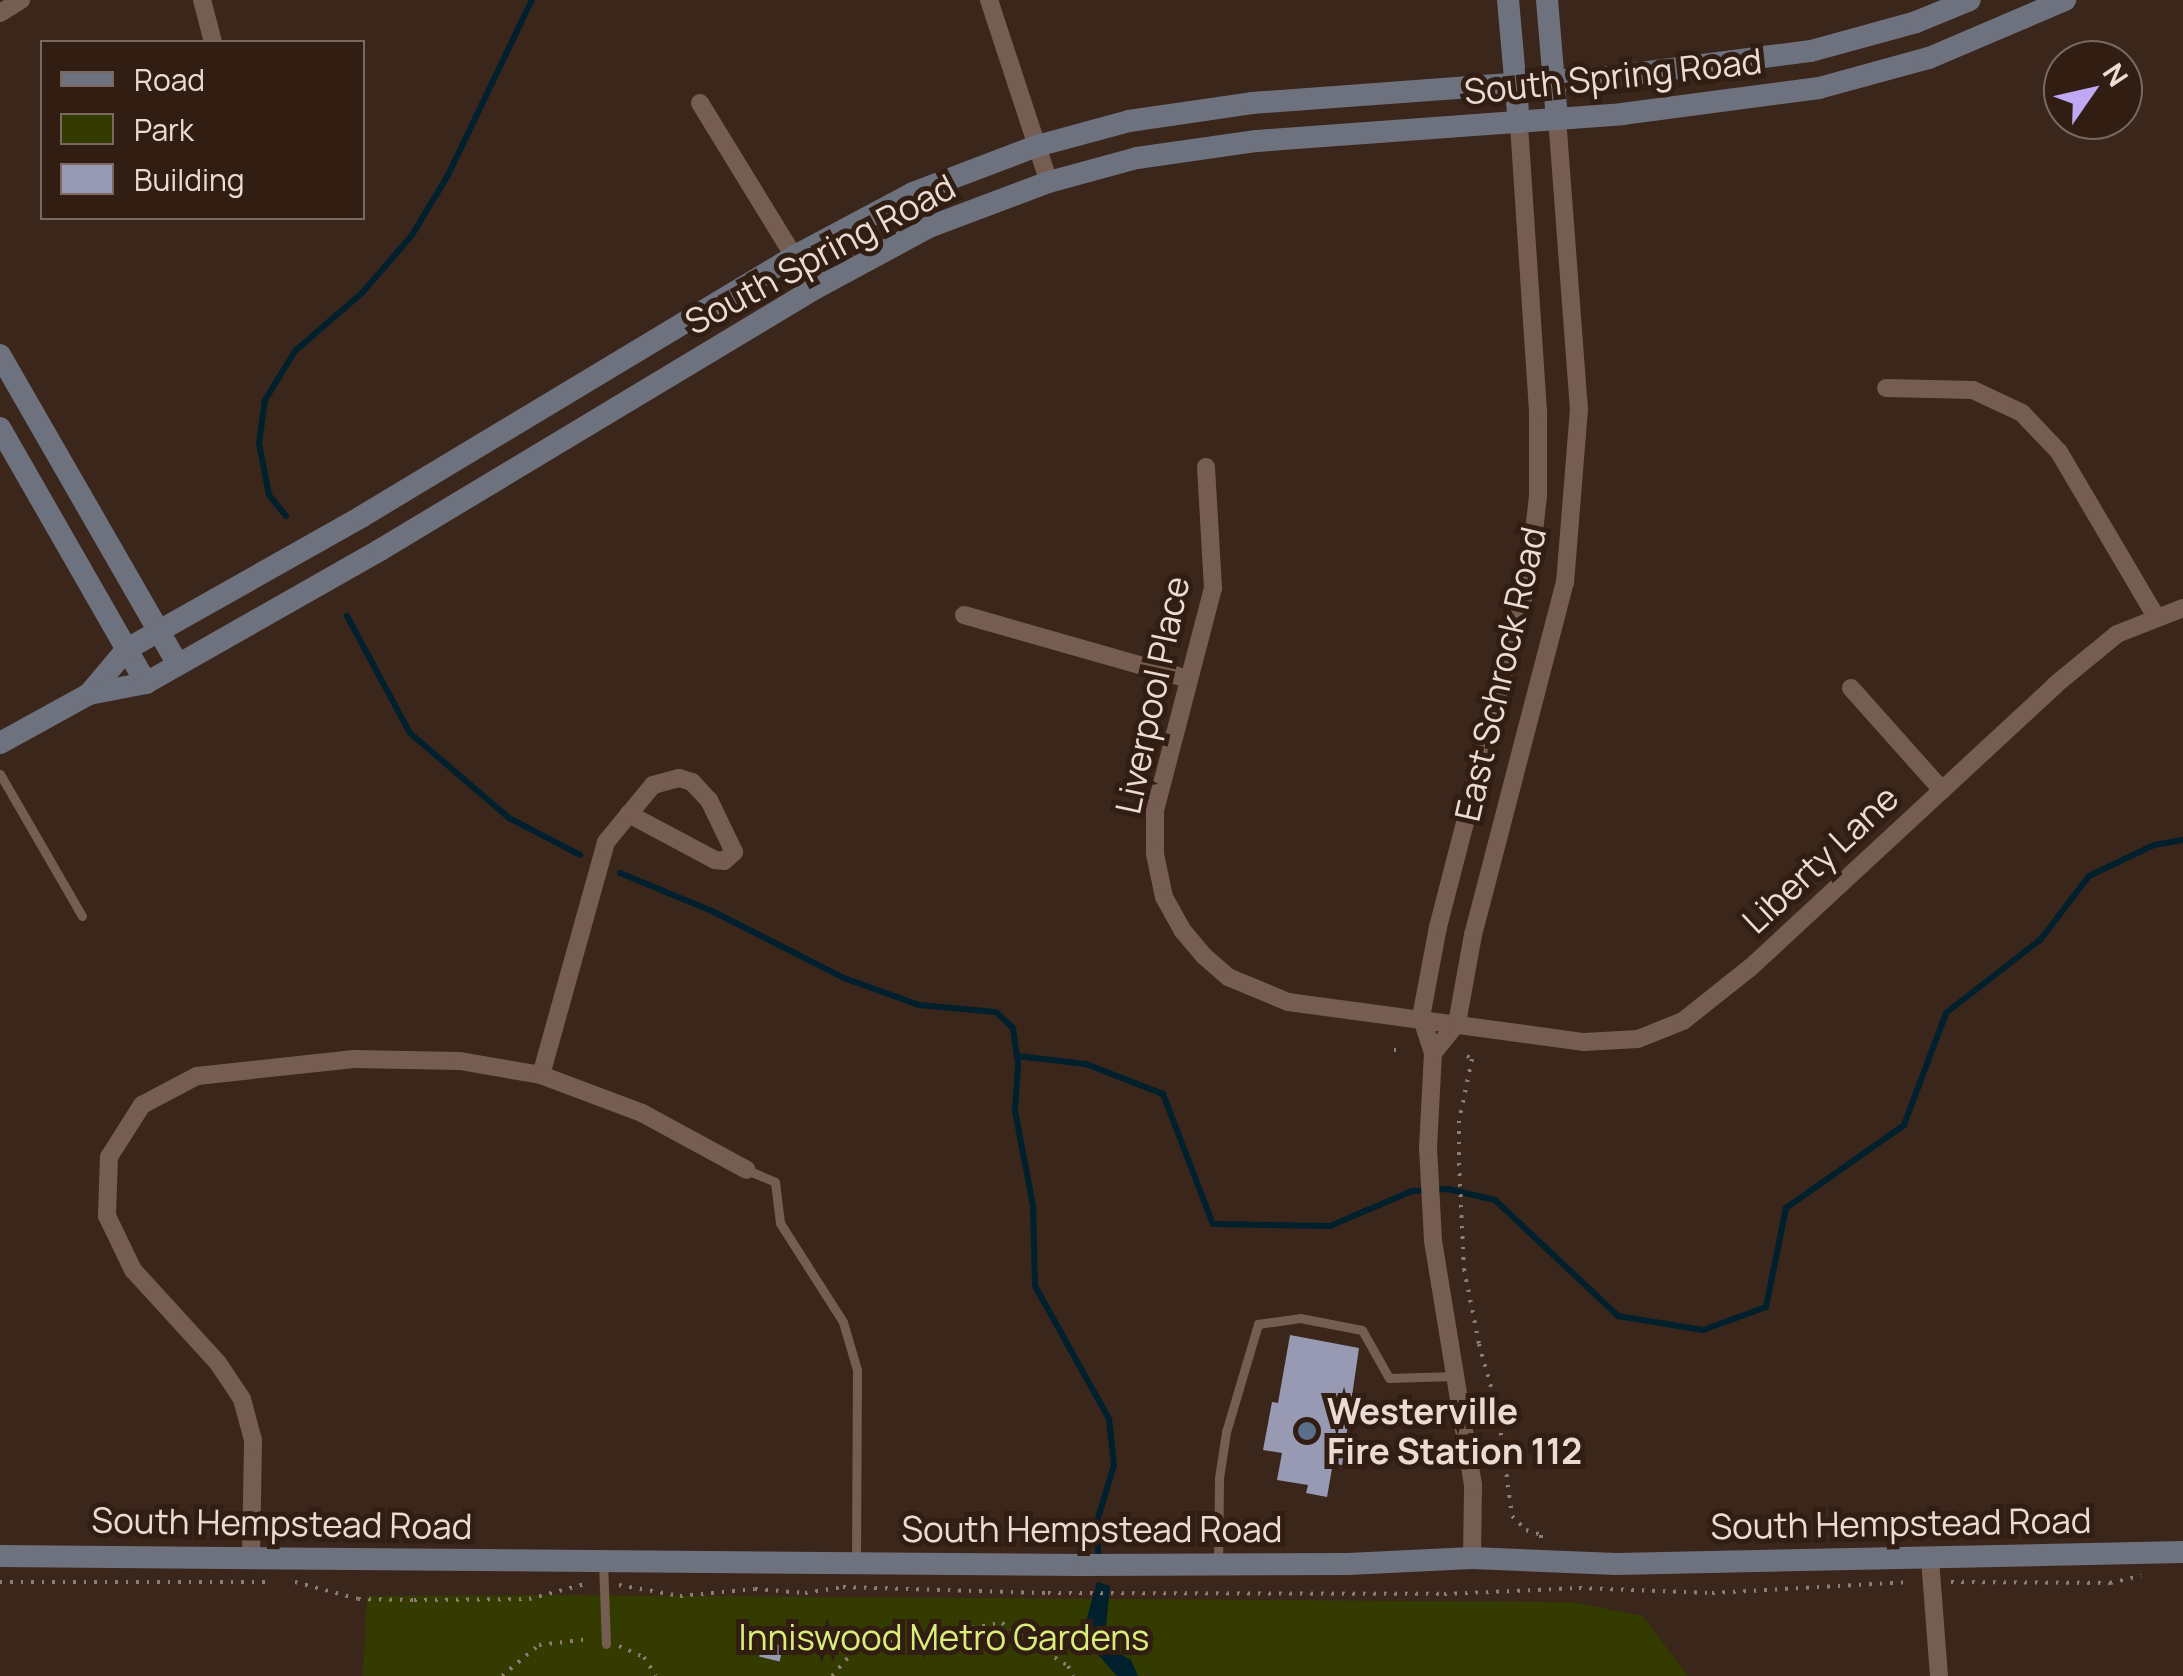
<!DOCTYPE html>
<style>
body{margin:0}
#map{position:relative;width:2183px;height:1676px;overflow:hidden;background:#3b261b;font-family:Manrope,sans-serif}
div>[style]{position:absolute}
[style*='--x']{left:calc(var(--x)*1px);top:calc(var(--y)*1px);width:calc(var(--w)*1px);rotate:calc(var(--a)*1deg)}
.green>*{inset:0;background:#343b00}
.water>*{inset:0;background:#01202d}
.stream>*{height:6px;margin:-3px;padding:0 3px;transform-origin:3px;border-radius:3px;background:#01202d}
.building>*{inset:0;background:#989ab4;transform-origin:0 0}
.path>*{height:4px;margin-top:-2px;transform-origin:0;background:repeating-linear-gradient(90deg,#8f7d74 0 2.5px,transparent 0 10.5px)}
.lane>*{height:9px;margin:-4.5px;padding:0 4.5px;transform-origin:4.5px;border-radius:4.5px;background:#765d51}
.street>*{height:18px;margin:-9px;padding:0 9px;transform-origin:9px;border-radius:9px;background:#765d51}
.secondary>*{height:22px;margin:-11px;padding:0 11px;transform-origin:11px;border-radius:11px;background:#6e727e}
.dots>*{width:28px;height:28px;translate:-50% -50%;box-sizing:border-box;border:5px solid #311d12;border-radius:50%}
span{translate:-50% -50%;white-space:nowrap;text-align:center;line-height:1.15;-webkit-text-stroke:10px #311d12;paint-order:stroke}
.street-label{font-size:35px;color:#eadcd5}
.poi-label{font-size:35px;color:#eadcd5;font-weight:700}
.left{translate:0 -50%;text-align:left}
.park-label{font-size:35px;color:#d9ed7a}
.legend{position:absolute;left:40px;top:40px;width:325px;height:180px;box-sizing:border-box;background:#311d12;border:2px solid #7b6960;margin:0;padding:12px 18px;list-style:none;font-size:30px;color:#eadcd5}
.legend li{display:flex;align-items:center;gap:20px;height:50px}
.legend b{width:50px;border:2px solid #7b6960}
.north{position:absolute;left:2043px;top:40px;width:100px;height:100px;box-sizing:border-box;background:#311d12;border:2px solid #7b6960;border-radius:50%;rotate:56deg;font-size:28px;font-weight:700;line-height:40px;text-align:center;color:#eadcd5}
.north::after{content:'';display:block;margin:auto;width:35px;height:45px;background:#bfa9f4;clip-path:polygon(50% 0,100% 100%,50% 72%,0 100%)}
</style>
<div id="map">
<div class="green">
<i style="clip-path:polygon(548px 1595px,1572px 1602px,1643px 1616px,1688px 1676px,363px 1676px,367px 1596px)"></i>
</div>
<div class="water">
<i style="clip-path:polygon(1097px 1582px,1110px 1586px,1105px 1638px,1111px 1649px,1131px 1660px,1138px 1676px,1117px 1676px,1093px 1649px,1085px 1625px)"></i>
</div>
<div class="stream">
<i style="--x:286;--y:516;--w:27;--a:-129"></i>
<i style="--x:269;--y:495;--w:53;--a:-100.9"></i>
<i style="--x:259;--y:443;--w:43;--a:-82.1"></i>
<i style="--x:265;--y:400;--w:57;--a:-58.5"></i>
<i style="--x:295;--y:351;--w:89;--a:-40.9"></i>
<i style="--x:362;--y:293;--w:77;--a:-49.2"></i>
<i style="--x:412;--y:235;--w:70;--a:-59"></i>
<i style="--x:448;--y:175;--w:194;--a:-64.4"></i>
<i style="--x:347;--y:616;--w:133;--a:61.7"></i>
<i style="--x:410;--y:733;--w:130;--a:40.6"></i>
<i style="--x:509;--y:818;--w:80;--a:27.5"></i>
<i style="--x:620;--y:873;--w:102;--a:22.5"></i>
<i style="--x:714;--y:912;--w:146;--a:26.9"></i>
<i style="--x:844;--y:978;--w:80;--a:19.8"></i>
<i style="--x:919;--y:1005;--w:77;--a:5.2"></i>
<i style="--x:996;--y:1012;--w:23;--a:43"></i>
<i style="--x:1013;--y:1028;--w:37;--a:82"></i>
<i style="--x:1018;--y:1065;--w:46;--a:93.7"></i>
<i style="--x:1015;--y:1111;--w:96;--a:79.2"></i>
<i style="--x:1033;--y:1205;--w:81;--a:88.6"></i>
<i style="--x:1035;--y:1286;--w:152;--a:60.9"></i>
<i style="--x:1109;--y:1419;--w:46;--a:83.8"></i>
<i style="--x:1114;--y:1465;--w:63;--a:106.7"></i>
<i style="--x:1096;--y:1525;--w:35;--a:85"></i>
<i style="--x:1017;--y:1056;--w:69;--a:6.6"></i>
<i style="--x:1086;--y:1064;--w:83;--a:21.3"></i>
<i style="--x:1163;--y:1094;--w:139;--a:69"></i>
<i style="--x:1213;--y:1224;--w:117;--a:1"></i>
<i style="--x:1330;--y:1226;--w:89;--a:-23.1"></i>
<i style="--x:1412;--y:1191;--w:36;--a:-3"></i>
<i style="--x:1448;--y:1189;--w:48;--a:13.2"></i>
<i style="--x:1495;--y:1200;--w:169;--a:43.3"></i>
<i style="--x:1618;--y:1316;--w:86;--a:9.4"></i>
<i style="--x:1703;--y:1330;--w:67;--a:-20.1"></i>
<i style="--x:1766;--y:1307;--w:101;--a:-78.6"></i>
<i style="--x:1786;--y:1208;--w:144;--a:-35.1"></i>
<i style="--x:1904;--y:1125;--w:120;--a:-69.4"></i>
<i style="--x:1946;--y:1013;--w:120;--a:-37.9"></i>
<i style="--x:2041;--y:939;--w:79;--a:-52.7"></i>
<i style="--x:2089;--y:876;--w:72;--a:-25.5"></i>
<i style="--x:2154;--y:845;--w:29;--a:-10"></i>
</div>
<div class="building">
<i style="clip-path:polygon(1290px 1335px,1359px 1348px,1342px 1465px,1333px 1463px,1327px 1497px,1306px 1493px,1308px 1485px,1277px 1480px,1282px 1453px,1263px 1450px,1272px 1402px,1278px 1403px)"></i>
<i style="left:763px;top:1641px;width:21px;height:16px;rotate:14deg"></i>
</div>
<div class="path">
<i style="--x:1394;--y:1050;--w:7;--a:0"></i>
<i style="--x:1467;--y:1056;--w:6;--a:31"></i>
<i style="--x:1472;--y:1059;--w:63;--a:101.8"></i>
<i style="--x:1459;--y:1121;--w:42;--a:90"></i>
<i style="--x:1459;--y:1163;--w:106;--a:87.3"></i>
<i style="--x:1464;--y:1269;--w:76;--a:78.7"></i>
<i style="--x:1479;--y:1344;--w:71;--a:74.4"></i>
<i style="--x:1498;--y:1412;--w:105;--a:82.3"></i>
<i style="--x:1512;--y:1516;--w:20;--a:45"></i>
<i style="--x:1526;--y:1530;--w:16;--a:18"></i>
<i style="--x:1541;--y:1535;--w:6;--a:90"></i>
<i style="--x:0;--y:1582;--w:265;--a:0"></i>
<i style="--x:295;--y:1582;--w:65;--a:15.1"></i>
<i style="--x:358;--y:1599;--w:56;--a:1"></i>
<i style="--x:414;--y:1600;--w:115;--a:-0.5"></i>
<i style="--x:529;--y:1599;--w:58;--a:-15"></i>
<i style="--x:1951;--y:1582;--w:159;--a:0.4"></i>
<i style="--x:2110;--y:1583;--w:32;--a:-13"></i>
<i style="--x:619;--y:1585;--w:62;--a:10.2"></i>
<i style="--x:680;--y:1596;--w:75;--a:-5.3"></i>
<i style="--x:755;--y:1589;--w:50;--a:4.6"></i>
<i style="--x:805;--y:1593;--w:38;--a:-9"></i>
<i style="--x:843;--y:1587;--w:205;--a:1.7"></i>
<i style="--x:1048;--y:1593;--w:396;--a:0.1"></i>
<i style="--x:1444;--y:1594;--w:135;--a:-2.5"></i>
<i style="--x:1579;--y:1588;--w:133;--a:2.2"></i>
<i style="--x:1712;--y:1593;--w:199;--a:-3.2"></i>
<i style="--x:619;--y:1646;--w:27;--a:24"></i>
<i style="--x:644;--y:1657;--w:22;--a:58"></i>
<i style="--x:502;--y:1676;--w:48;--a:-40"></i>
<i style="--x:539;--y:1645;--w:51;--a:-6.7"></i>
<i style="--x:832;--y:1676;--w:40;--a:-49"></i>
<i style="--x:858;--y:1646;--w:146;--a:-9.1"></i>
<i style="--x:1002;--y:1623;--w:79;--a:33.1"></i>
<i style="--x:1068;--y:1666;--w:11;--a:63"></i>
</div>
<div class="lane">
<i style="--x:0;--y:774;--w:164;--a:60"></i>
<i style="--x:747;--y:1170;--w:30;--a:23"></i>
<i style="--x:775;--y:1182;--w:41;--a:83"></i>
<i style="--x:780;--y:1223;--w:117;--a:57.5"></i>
<i style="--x:843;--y:1322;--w:50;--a:73.7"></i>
<i style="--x:857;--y:1370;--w:193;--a:90.3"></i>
<i style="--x:603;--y:1562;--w:82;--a:87.9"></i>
<i style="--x:1218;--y:1564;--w:86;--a:-89.3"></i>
<i style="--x:1219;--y:1478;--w:47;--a:-81.3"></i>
<i style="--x:1226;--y:1432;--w:113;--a:-73.5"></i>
<i style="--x:1258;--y:1324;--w:42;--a:-8.1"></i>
<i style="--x:1300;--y:1318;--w:63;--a:11"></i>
<i style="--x:1362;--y:1330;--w:55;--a:60.6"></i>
<i style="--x:1389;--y:1378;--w:66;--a:-1.7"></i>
</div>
<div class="street">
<i style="--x:202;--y:0;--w:43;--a:75.3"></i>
<i style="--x:989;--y:0;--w:192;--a:71.8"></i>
<i style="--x:0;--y:13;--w:25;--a:-32"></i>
<i style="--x:700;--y:103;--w:218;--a:58.5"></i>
<i style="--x:1886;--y:388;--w:87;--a:1.3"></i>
<i style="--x:1973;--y:390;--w:54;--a:25.1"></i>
<i style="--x:2022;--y:413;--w:54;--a:46.5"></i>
<i style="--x:2059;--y:452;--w:189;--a:59.5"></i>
<i style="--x:1206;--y:467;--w:121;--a:86.7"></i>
<i style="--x:1213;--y:588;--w:230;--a:104.6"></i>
<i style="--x:1155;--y:811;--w:43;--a:90"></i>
<i style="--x:1155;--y:854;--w:44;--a:78.2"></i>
<i style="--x:1164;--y:897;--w:39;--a:61"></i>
<i style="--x:1183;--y:931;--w:33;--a:50"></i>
<i style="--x:1204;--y:956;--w:32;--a:41"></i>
<i style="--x:1228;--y:977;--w:65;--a:22.6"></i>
<i style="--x:1288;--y:1002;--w:299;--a:7.7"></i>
<i style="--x:1584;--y:1042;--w:54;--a:-3.2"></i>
<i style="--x:1638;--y:1039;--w:48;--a:-21.8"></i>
<i style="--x:1683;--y:1021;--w:87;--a:-38.5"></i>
<i style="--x:1751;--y:967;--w:415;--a:-42.8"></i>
<i style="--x:2055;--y:685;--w:80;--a:-39.4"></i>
<i style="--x:2117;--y:634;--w:71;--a:-21.5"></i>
<i style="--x:964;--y:615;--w:233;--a:15.9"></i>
<i style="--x:1851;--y:688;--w:137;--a:48.3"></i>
<i style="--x:1433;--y:1053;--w:38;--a:-51"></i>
<i style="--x:1457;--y:1023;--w:89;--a:-79.7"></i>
<i style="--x:1473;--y:935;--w:364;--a:-75.4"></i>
<i style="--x:1565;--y:583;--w:174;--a:-85.4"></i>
<i style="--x:1579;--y:410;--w:292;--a:-94.3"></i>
<i style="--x:541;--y:1075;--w:242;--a:-74.4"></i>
<i style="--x:606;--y:842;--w:74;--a:-50.5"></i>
<i style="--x:653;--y:785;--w:27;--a:-15"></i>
<i style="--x:679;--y:778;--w:14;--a:17"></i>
<i style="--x:692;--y:782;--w:25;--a:47"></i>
<i style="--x:709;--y:800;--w:58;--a:64.3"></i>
<i style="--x:734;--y:852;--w:13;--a:138"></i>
<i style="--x:724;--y:861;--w:9;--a:-174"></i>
<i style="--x:715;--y:860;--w:98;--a:-151.9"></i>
<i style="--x:251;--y:1557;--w:117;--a:-89"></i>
<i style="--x:253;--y:1440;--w:42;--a:-105"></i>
<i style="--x:242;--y:1399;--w:43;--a:-123.7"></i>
<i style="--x:218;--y:1363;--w:126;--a:-132.4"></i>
<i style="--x:133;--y:1270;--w:60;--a:-115.7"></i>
<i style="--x:107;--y:1216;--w:59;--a:-88.1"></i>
<i style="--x:109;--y:1157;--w:62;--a:-57.6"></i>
<i style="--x:142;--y:1105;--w:62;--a:-27.8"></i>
<i style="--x:197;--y:1076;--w:158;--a:-6.2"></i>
<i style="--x:354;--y:1059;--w:106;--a:1.1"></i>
<i style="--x:460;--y:1061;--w:82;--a:9.8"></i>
<i style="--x:541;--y:1075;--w:108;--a:20.6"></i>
<i style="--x:642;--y:1113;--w:119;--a:28.5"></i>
<i style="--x:1472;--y:1558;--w:73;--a:-89.2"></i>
<i style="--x:1473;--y:1485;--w:248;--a:-99.3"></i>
<i style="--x:1433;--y:1240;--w:92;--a:-93.1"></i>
<i style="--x:1428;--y:1148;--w:95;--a:-87"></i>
<i style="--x:1433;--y:1053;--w:38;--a:-108"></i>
<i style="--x:1421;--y:1017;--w:92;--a:-79.3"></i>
<i style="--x:1438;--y:927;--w:363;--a:-75.5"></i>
<i style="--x:1529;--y:576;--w:81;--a:-83.6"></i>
<i style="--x:1538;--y:496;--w:85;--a:-90"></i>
<i style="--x:1538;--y:411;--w:289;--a:-93.8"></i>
<i style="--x:1930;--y:1559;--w:117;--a:85.6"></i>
</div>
<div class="secondary">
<i style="--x:1508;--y:0;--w:123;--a:84.9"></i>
<i style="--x:1547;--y:0;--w:119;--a:85.2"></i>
<i style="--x:0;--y:355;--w:357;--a:60.1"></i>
<i style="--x:0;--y:428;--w:294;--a:60.2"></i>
<i style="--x:89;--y:694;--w:59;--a:-49.8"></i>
<i style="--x:127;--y:649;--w:269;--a:-29.4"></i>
<i style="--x:361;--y:517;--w:506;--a:-31.02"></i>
<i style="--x:795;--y:256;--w:134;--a:-28.1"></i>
<i style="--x:913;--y:193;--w:133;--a:-20.8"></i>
<i style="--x:1037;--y:146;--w:95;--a:-15.2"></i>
<i style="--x:1129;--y:121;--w:124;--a:-8.3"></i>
<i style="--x:1252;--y:103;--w:367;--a:-4.2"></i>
<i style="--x:1618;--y:76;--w:195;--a:-7.4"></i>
<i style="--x:1811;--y:51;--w:109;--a:-15.4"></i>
<i style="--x:1916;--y:22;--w:58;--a:-22.2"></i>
<i style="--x:0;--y:743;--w:102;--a:-28.8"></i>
<i style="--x:89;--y:694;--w:58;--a:-10.9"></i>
<i style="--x:146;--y:683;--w:269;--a:-29.6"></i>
<i style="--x:380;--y:550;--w:506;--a:-31.02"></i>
<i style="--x:814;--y:289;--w:131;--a:-28.3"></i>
<i style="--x:929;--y:227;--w:128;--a:-20.6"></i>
<i style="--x:1049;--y:182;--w:91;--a:-15.3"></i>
<i style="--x:1137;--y:158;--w:121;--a:-8.1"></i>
<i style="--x:1257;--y:141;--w:366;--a:-4.2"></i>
<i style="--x:1622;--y:114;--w:199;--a:-7.5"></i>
<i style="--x:1819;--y:88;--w:114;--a:-15.3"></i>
<i style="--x:1929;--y:58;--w:148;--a:-23.1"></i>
<i style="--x:0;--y:1556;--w:1083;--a:0.48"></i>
<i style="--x:1083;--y:1565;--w:265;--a:-0.2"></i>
<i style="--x:1348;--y:1564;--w:124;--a:-2.8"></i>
<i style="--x:1472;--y:1558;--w:144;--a:2.4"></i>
<i style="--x:1616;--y:1564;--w:567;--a:-1.21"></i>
</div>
<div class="dots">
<i style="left:1307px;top:1431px;background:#5c6f8a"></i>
</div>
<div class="street-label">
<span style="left:1613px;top:76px;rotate:-6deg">South Spring Road</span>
<span style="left:820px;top:254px;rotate:-28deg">South Spring Road</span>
<span style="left:1500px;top:674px;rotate:-77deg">East Schrock Road</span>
<span style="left:1152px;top:695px;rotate:-78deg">Liverpool Place</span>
<span style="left:1820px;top:859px;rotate:-43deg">Liberty Lane</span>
<span style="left:282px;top:1523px;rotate:1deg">South Hempstead Road</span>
<span style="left:1901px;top:1523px;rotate:-1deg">South Hempstead Road</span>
<span style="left:1092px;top:1529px">South Hempstead Road</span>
</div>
<div class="poi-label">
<span class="left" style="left:1327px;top:1431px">Westerville<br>Fire Station 112</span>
</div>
<div class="park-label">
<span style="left:944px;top:1637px">Inniswood Metro Gardens</span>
</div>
<ul class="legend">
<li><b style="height:12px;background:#6e727e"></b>Road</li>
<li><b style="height:28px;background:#343b00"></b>Park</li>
<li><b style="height:28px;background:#989ab4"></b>Building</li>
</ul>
<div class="north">N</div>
</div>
